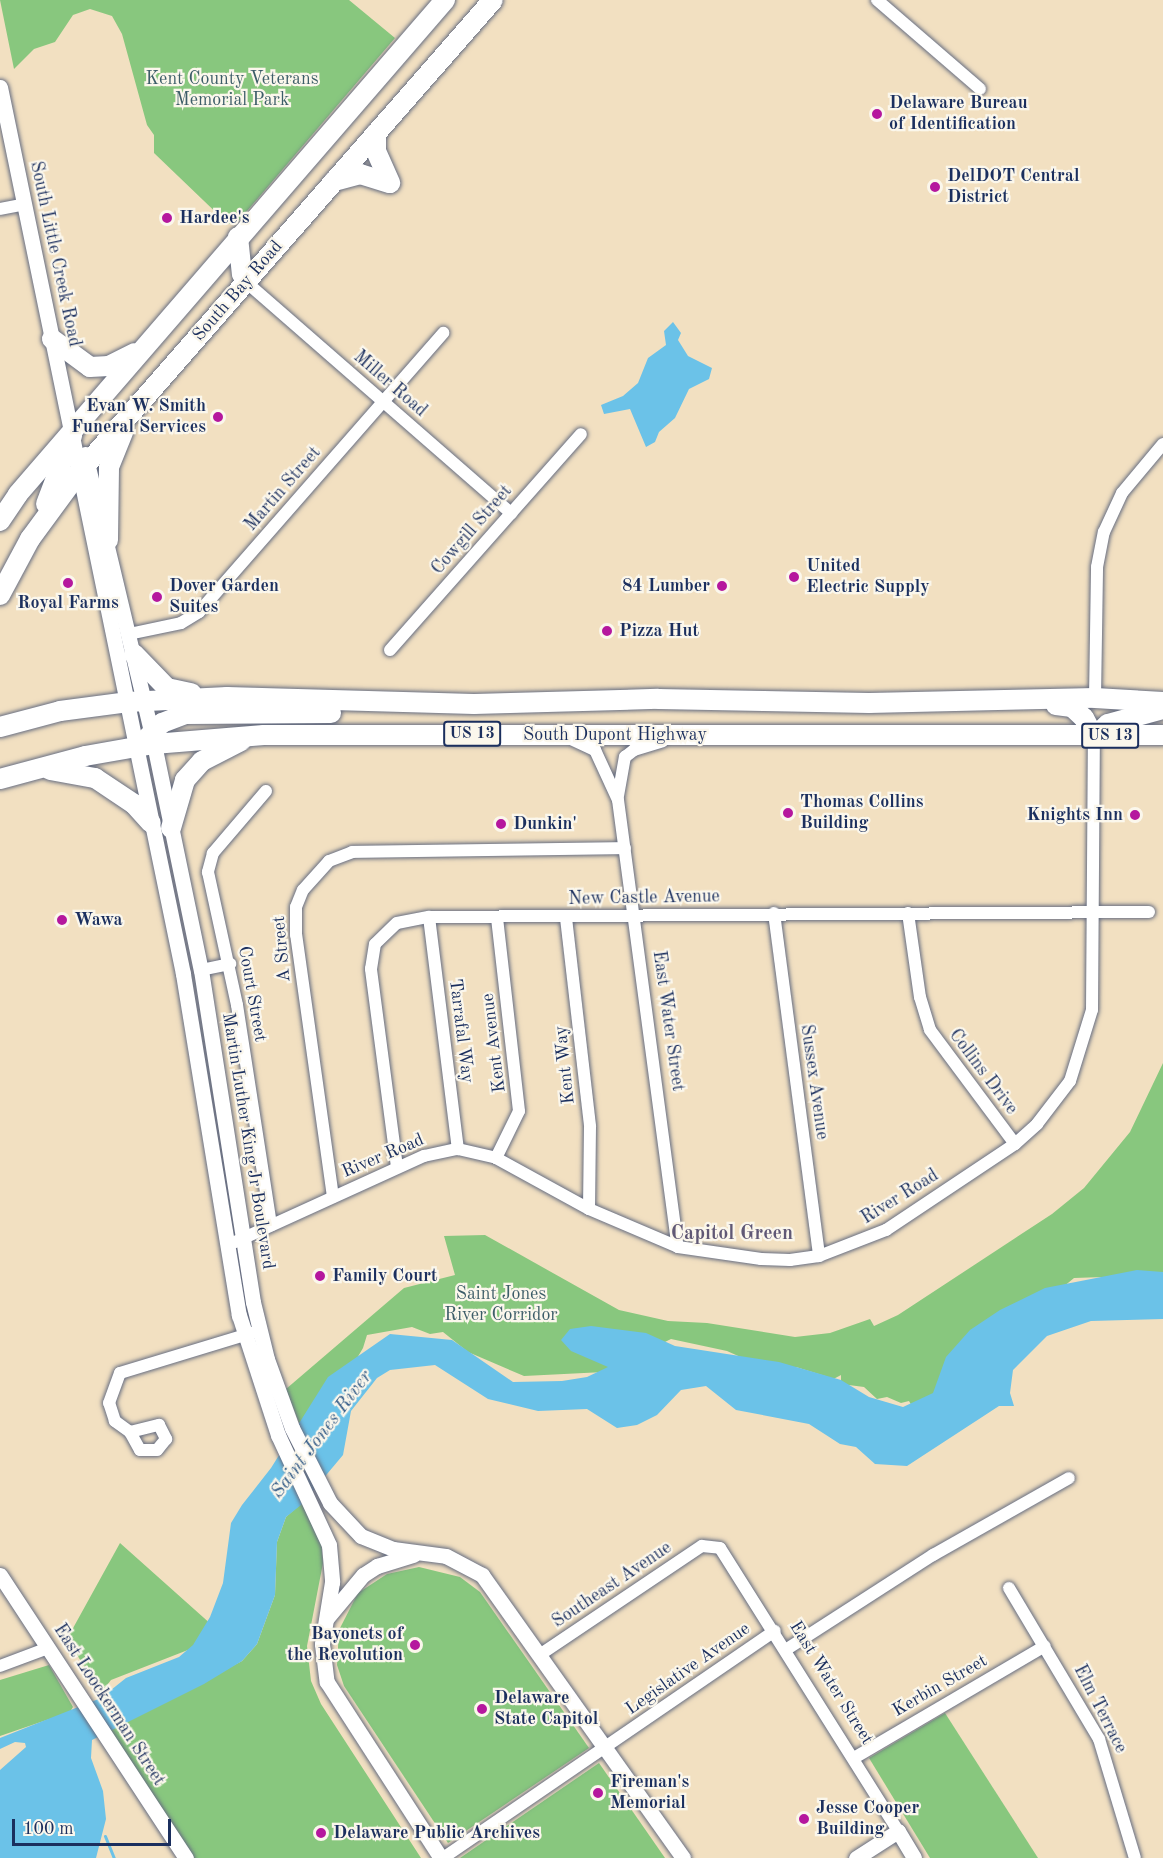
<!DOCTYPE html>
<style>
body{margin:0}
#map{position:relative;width:1163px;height:1858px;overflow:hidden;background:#f2e0c1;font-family:"Old Standard TT",serif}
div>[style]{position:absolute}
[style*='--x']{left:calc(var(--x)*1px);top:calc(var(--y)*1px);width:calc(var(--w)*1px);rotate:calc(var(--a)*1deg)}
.green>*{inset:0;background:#88c77e}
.water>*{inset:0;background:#6bc2e8}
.stream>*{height:3px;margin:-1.5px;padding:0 1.5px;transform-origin:1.5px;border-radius:1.5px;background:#6bc2e8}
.roads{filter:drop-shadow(0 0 2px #666d81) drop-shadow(0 0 2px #666d81)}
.minor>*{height:12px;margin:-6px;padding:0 6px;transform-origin:6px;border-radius:6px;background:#fff}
.tertiary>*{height:15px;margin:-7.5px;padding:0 7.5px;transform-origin:7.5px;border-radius:7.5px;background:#fff}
.trunk>*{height:20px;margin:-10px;padding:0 10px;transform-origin:10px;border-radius:10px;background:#fff}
.dots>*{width:16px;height:16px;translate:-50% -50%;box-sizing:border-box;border:3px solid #fbf7ec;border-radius:50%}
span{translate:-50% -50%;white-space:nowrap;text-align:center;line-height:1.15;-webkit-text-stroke:4.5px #fbf7ec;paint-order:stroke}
.shield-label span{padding:2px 4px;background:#fbf7ec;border:2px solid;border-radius:4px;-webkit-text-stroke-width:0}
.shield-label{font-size:16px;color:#1b2f5e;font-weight:700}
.park-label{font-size:18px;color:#3c5d68}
.poi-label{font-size:18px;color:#1b2f5e;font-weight:700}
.left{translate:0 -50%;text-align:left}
.right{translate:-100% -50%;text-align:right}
.street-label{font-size:18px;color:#1b2f5e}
.neighbourhood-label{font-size:20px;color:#605875;font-weight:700}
.water-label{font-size:20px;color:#335b87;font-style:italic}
.scale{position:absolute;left:12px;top:1819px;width:159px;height:27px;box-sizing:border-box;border:3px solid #1b2f5e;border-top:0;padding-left:8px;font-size:18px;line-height:21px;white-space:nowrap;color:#1b2f5e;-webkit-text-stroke:4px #fbf7ec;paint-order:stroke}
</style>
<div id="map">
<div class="green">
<i style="clip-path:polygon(0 0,349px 0,395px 38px,236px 224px,228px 224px,154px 153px,154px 135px,147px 125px,122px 34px,112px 16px,90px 9px,73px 15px,55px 42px,34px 49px,14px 69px)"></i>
<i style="clip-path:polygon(1163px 1063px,1163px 1275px,1074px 1278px,914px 1410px,909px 1401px,901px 1403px,887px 1397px,877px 1399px,864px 1387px,841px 1384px,841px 1375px,826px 1383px,825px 1376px,796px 1367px,776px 1373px,727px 1351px,671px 1339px,604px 1372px,524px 1376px,468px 1352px,443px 1332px,430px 1334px,412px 1327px,367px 1335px,363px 1348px,327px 1409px,301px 1428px,286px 1389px,404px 1288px,455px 1275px,444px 1236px,485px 1235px,619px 1310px,668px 1321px,707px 1323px,795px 1337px,830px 1333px,870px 1319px,874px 1326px,898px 1315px,1052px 1214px,1084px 1188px,1130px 1132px)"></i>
<i style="clip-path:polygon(303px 1502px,321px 1538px,323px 1563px,307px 1646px,311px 1681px,321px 1704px,421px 1858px,193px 1858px,110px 1730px,242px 1661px,257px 1644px,275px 1595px,277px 1542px,286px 1517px)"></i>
<i style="clip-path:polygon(120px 1543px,213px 1626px,193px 1648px,111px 1680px,101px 1693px,67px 1639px)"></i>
<i style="clip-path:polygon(419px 1567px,460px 1577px,480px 1592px,589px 1748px,448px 1843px,344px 1686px,337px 1665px,339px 1630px,358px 1593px,387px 1574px)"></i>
<i style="clip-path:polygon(49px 1665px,73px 1707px,70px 1712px,0 1736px,0 1680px)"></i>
<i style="clip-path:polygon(945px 1713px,1038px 1858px,930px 1858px,869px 1758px)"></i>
<i style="clip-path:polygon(599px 1763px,665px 1858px,460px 1858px)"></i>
</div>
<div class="water">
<i style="clip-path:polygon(673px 322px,681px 333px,678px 340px,688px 356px,712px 368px,709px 379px,689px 389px,675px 418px,659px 432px,655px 442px,646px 447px,630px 409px,604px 414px,601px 405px,623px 396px,638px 383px,648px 358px,666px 345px,664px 331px)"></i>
<i style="clip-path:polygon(1137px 1270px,1163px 1272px,1163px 1319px,1091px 1321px,1047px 1336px,1013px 1370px,1010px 1393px,1014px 1406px,999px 1406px,907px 1466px,875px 1464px,856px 1447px,840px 1444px,809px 1424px,736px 1410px,706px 1386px,681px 1390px,657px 1415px,637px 1425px,617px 1428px,587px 1409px,538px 1411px,488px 1399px,435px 1365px,390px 1370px,377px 1378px,351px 1411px,343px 1455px,301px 1505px,286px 1517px,277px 1542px,275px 1595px,257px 1644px,242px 1661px,204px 1684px,92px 1740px,91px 1758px,103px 1791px,106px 1819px,96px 1858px,0 1858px,0 1770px,26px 1747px,25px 1743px,15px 1742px,0 1749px,0 1738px,101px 1698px,126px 1678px,179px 1657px,193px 1645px,210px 1617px,223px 1583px,231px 1523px,242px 1505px,271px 1468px,328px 1377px,390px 1334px,452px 1340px,513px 1382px,562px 1381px,587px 1377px,608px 1367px,571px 1351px,561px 1340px,570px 1329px,591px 1326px,646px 1333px,675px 1346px,779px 1362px,841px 1380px,869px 1397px,903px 1407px,933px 1393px,946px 1357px,970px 1330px,1000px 1310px,1045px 1288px)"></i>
</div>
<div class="stream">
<i style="--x:105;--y:1836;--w:24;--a:68"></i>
</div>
<div class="roads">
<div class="minor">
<i style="--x:877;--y:0;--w:136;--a:40.8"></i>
<i style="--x:0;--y:209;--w:25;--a:-11"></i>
<i style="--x:246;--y:282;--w:352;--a:41.1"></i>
<i style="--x:129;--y:634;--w:53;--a:-11.9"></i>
<i style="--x:181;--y:623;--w:21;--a:-31"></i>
<i style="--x:199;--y:612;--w:371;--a:-48.8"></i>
<i style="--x:390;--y:650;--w:288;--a:-48.5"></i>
<i style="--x:1095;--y:698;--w:131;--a:-89.1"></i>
<i style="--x:1097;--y:567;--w:36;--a:-79"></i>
<i style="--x:1104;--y:532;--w:43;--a:-65.2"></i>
<i style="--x:1122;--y:493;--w:64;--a:-50.1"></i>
<i style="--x:569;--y:738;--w:29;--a:25"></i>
<i style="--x:595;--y:750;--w:55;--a:65.3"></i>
<i style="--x:618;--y:800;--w:451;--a:82.4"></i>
<i style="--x:266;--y:791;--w:82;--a:130.5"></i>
<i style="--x:213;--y:853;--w:20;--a:105"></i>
<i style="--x:208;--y:872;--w:136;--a:77.7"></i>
<i style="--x:237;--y:1005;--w:223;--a:81.2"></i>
<i style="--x:618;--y:796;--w:40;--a:-80"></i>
<i style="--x:625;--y:757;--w:11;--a:-38"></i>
<i style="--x:634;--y:750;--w:30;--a:-17"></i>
<i style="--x:774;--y:913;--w:346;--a:82.5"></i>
<i style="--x:908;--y:913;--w:85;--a:81.9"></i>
<i style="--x:920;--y:997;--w:34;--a:73"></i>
<i style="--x:930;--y:1030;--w:142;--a:53.3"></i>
<i style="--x:429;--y:917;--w:234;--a:82.9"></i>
<i style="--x:566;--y:918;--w:210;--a:83.4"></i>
<i style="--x:590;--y:1127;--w:82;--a:90.7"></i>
<i style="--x:201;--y:970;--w:30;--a:-12"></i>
<i style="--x:496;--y:1158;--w:52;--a:-63.9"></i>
<i style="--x:519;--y:1111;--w:194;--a:-96.5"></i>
<i style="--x:397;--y:1167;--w:200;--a:-97.5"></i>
<i style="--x:371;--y:969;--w:25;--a:-81"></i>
<i style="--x:375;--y:944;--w:30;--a:-44"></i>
<i style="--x:397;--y:923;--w:33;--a:-11"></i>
<i style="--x:429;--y:917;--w:720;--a:-0.4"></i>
<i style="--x:333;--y:1197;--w:265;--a:-98"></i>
<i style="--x:296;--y:935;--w:28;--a:-90"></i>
<i style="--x:296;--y:907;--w:18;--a:-68"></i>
<i style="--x:303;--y:890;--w:39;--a:-48"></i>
<i style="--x:329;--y:861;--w:25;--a:-21"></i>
<i style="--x:352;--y:852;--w:273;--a:-0.8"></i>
<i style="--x:235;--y:1242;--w:208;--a:-24.5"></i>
<i style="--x:424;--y:1156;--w:35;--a:-12"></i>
<i style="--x:458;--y:1149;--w:39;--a:13"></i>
<i style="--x:496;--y:1158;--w:106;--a:28.7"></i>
<i style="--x:589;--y:1209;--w:97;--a:23.1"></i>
<i style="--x:678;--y:1247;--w:84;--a:8.2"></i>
<i style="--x:761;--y:1259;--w:29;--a:2"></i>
<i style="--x:790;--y:1260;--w:29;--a:-8"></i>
<i style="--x:819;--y:1256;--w:72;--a:-21.2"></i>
<i style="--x:886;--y:1230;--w:155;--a:-33.7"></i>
<i style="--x:1015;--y:1144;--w:30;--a:-42"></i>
<i style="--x:1037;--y:1124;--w:54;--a:-52.5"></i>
<i style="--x:1070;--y:1081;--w:74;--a:-72.8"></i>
<i style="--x:1092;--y:1010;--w:273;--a:-89.6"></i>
<i style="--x:130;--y:1432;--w:30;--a:-14"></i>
<i style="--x:159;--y:1425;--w:16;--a:63"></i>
<i style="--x:166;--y:1439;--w:14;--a:129"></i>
<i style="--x:157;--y:1450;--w:17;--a:180"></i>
<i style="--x:140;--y:1450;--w:21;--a:-119"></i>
<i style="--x:130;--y:1432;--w:19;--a:-144"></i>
<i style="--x:115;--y:1421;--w:19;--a:-108"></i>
<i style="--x:109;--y:1403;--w:32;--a:-70"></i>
<i style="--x:120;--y:1373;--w:138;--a:-16.9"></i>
<i style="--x:1009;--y:1588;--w:176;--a:59.2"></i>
<i style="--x:1099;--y:1739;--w:124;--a:73.2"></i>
<i style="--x:787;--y:1649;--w:174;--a:-32.8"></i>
<i style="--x:933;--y:1555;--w:156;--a:-29.5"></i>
<i style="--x:541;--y:1654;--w:194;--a:-33.9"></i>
<i style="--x:702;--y:1546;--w:18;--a:6"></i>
<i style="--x:720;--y:1548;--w:334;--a:57.8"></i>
<i style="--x:0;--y:1666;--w:51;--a:-20.6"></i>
<i style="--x:854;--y:1758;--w:221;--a:-30.4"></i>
<i style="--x:443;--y:1858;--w:402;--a:-34.4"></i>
</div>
<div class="tertiary">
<i style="--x:0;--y:87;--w:906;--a:78.34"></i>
<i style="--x:183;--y:974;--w:346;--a:80.7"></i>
<i style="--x:239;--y:1315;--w:126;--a:72"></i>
<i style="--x:278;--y:1435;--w:121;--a:65.1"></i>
<i style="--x:329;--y:1545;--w:37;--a:85"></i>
<i style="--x:332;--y:1582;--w:63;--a:99.2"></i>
<i style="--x:322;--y:1644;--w:38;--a:83"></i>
<i style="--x:327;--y:1682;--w:210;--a:57.1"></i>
<i style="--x:85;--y:454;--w:298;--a:76.6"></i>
<i style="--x:154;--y:744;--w:231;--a:78.3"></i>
<i style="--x:201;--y:970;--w:336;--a:81.1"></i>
<i style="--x:253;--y:1302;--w:59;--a:76.2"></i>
<i style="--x:267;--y:1359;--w:73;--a:70.1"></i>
<i style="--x:292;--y:1428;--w:84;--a:63.1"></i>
<i style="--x:330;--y:1503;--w:45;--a:46.8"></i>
<i style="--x:361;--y:1536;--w:35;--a:22"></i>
<i style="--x:393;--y:1549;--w:53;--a:7.5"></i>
<i style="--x:446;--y:1556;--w:41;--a:27.8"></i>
<i style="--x:482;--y:1575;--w:347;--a:54.6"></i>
<i style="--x:0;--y:1575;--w:339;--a:56.7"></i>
<i style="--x:327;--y:1618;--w:56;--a:-50.1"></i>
<i style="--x:363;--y:1575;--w:17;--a:-33"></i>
<i style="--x:377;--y:1566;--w:38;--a:-17"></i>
<i style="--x:856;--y:1858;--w:50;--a:-32.7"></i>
<i style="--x:898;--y:1831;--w:31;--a:59"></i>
</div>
<div class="trunk">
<i style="--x:376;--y:133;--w:18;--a:90"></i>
<i style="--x:376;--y:151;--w:35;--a:66"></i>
<i style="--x:334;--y:181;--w:27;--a:-15"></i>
<i style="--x:360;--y:174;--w:31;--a:17"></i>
<i style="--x:238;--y:237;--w:37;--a:84"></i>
<i style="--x:242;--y:274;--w:9;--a:63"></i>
<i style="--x:52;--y:339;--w:47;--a:36.4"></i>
<i style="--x:90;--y:367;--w:19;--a:-3"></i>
<i style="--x:109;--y:366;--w:28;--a:-27"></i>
<i style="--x:46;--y:504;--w:73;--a:-69.1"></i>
<i style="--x:0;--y:521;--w:32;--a:-56"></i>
<i style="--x:18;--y:494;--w:653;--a:-49.16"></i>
<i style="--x:108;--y:540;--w:73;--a:-89.2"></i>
<i style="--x:109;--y:467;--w:38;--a:-68"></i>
<i style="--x:0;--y:595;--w:64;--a:-61.8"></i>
<i style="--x:30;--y:539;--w:79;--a:-53.7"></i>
<i style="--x:77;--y:475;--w:631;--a:-48.79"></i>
<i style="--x:134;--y:654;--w:47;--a:45.9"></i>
<i style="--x:167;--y:688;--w:25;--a:12"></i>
<i style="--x:1056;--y:705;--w:16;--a:7"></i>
<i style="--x:1072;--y:707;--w:16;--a:43"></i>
<i style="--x:1084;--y:718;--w:21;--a:62"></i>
<i style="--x:1094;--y:737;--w:19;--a:-43"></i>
<i style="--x:1108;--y:724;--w:57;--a:-15.3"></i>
<i style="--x:0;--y:727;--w:62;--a:-14.9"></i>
<i style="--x:60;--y:711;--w:69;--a:-7.5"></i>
<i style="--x:128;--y:702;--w:99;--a:-2.9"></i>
<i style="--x:227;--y:697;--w:247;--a:1.6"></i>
<i style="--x:474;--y:704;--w:184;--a:-1.6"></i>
<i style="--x:658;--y:699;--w:211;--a:1.1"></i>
<i style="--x:869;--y:703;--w:226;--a:-1.3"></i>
<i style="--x:1095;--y:698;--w:68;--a:3.4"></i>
<i style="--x:138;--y:747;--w:34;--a:-45"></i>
<i style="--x:162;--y:723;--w:26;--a:-21"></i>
<i style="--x:186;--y:714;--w:145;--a:-0.4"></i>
<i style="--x:50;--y:770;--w:46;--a:10.1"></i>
<i style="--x:95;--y:778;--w:47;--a:33.7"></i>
<i style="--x:134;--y:804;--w:25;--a:48"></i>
<i style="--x:0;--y:779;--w:88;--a:-15.1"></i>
<i style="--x:85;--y:756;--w:70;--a:-9.9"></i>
<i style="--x:154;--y:744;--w:110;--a:-4.7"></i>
<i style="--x:264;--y:735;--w:899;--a:0"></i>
<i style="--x:171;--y:828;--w:50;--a:-73.7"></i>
<i style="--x:185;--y:780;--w:25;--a:-48"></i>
<i style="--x:202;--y:761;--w:44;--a:-27.1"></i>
</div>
</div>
<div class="dots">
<i style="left:877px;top:114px;background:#b5179e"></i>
<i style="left:935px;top:187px;background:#b5179e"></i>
<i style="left:167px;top:218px;background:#b5179e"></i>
<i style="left:218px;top:417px;background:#b5179e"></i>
<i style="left:794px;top:577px;background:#b5179e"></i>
<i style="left:68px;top:583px;background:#b5179e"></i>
<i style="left:722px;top:586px;background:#b5179e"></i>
<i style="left:157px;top:597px;background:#b5179e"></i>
<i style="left:607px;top:631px;background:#b5179e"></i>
<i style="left:788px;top:813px;background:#b5179e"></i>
<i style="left:1135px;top:815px;background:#b5179e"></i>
<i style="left:501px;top:824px;background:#b5179e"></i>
<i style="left:62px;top:920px;background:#b5179e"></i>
<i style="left:320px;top:1276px;background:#b5179e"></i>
<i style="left:415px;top:1645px;background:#b5179e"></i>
<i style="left:482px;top:1709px;background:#b5179e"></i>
<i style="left:598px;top:1793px;background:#b5179e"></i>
<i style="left:804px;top:1819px;background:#b5179e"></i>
<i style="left:321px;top:1833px;background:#b5179e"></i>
</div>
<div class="shield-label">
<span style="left:472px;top:734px">US 13</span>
<span style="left:1110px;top:736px">US 13</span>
</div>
<div class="park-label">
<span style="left:232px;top:90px">Kent County Veterans<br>Memorial Park</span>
<span style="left:501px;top:1305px">Saint Jones<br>River Corridor</span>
</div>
<div class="poi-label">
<span class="left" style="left:889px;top:114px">Delaware Bureau<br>of Identification</span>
<span class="left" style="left:947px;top:187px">DelDOT Central<br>District</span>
<span class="left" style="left:179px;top:218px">Hardee's</span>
<span class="right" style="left:206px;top:417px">Evan W. Smith<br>Funeral Services</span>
<span class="left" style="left:806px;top:577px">United<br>Electric Supply</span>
<span class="right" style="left:710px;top:586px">84 Lumber</span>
<span class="left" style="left:169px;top:597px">Dover Garden<br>Suites</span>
<span style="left:68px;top:603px">Royal Farms</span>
<span class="left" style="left:619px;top:631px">Pizza Hut</span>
<span class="left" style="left:800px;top:813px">Thomas Collins<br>Building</span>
<span class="right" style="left:1123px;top:815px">Knights Inn</span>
<span class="left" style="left:513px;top:824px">Dunkin'</span>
<span class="left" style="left:74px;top:920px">Wawa</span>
<span class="left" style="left:332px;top:1276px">Family Court</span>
<span class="right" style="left:403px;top:1645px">Bayonets of<br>the Revolution</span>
<span class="left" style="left:494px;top:1709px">Delaware<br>State Capitol</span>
<span class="left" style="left:610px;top:1793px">Fireman's<br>Memorial</span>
<span class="left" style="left:816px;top:1819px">Jesse Cooper<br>Building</span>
<span class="left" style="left:333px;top:1833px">Delaware Public Archives</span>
</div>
<div class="street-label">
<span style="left:55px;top:254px;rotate:78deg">South Little Creek Road</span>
<span style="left:238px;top:291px;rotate:-49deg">South Bay Road</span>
<span style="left:390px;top:384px;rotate:41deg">Miller Road</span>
<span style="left:283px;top:489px;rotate:-49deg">Martin Street</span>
<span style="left:472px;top:530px;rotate:-49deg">Cowgill Street</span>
<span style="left:615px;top:735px">South Dupont Highway</span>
<span style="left:644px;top:898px;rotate:-1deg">New Castle Avenue</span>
<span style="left:282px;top:949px;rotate:-95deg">A Street</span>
<span style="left:252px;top:994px;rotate:80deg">Court Street</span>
<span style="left:668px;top:1021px;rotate:82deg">East Water Street</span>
<span style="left:461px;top:1031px;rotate:83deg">Tarrafal Way</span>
<span style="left:494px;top:1043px;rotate:-97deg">Kent Avenue</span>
<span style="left:565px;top:1065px;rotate:-96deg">Kent Way</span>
<span style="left:983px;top:1072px;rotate:53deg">Collins Drive</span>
<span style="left:814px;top:1082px;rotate:82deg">Sussex Avenue</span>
<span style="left:248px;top:1141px;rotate:81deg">Martin Luther King Jr Boulevard</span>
<span style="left:383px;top:1156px;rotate:-23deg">River Road</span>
<span style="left:900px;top:1197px;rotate:-32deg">River Road</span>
<span style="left:612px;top:1585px;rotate:-34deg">Southeast Avenue</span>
<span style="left:688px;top:1669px;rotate:-35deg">Legislative Avenue</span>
<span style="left:831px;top:1683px;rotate:58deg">East Water Street</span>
<span style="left:940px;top:1686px;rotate:-30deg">Kerbin Street</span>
<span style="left:109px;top:1705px;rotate:57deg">East Loockerman Street</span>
<span style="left:1100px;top:1709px;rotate:63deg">Elm Terrace</span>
</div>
<div class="neighbourhood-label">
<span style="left:732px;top:1234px">Capitol Green</span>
</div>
<div class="water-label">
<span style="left:322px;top:1435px;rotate:-53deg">Saint Jones River</span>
</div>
<div class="scale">100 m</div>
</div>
